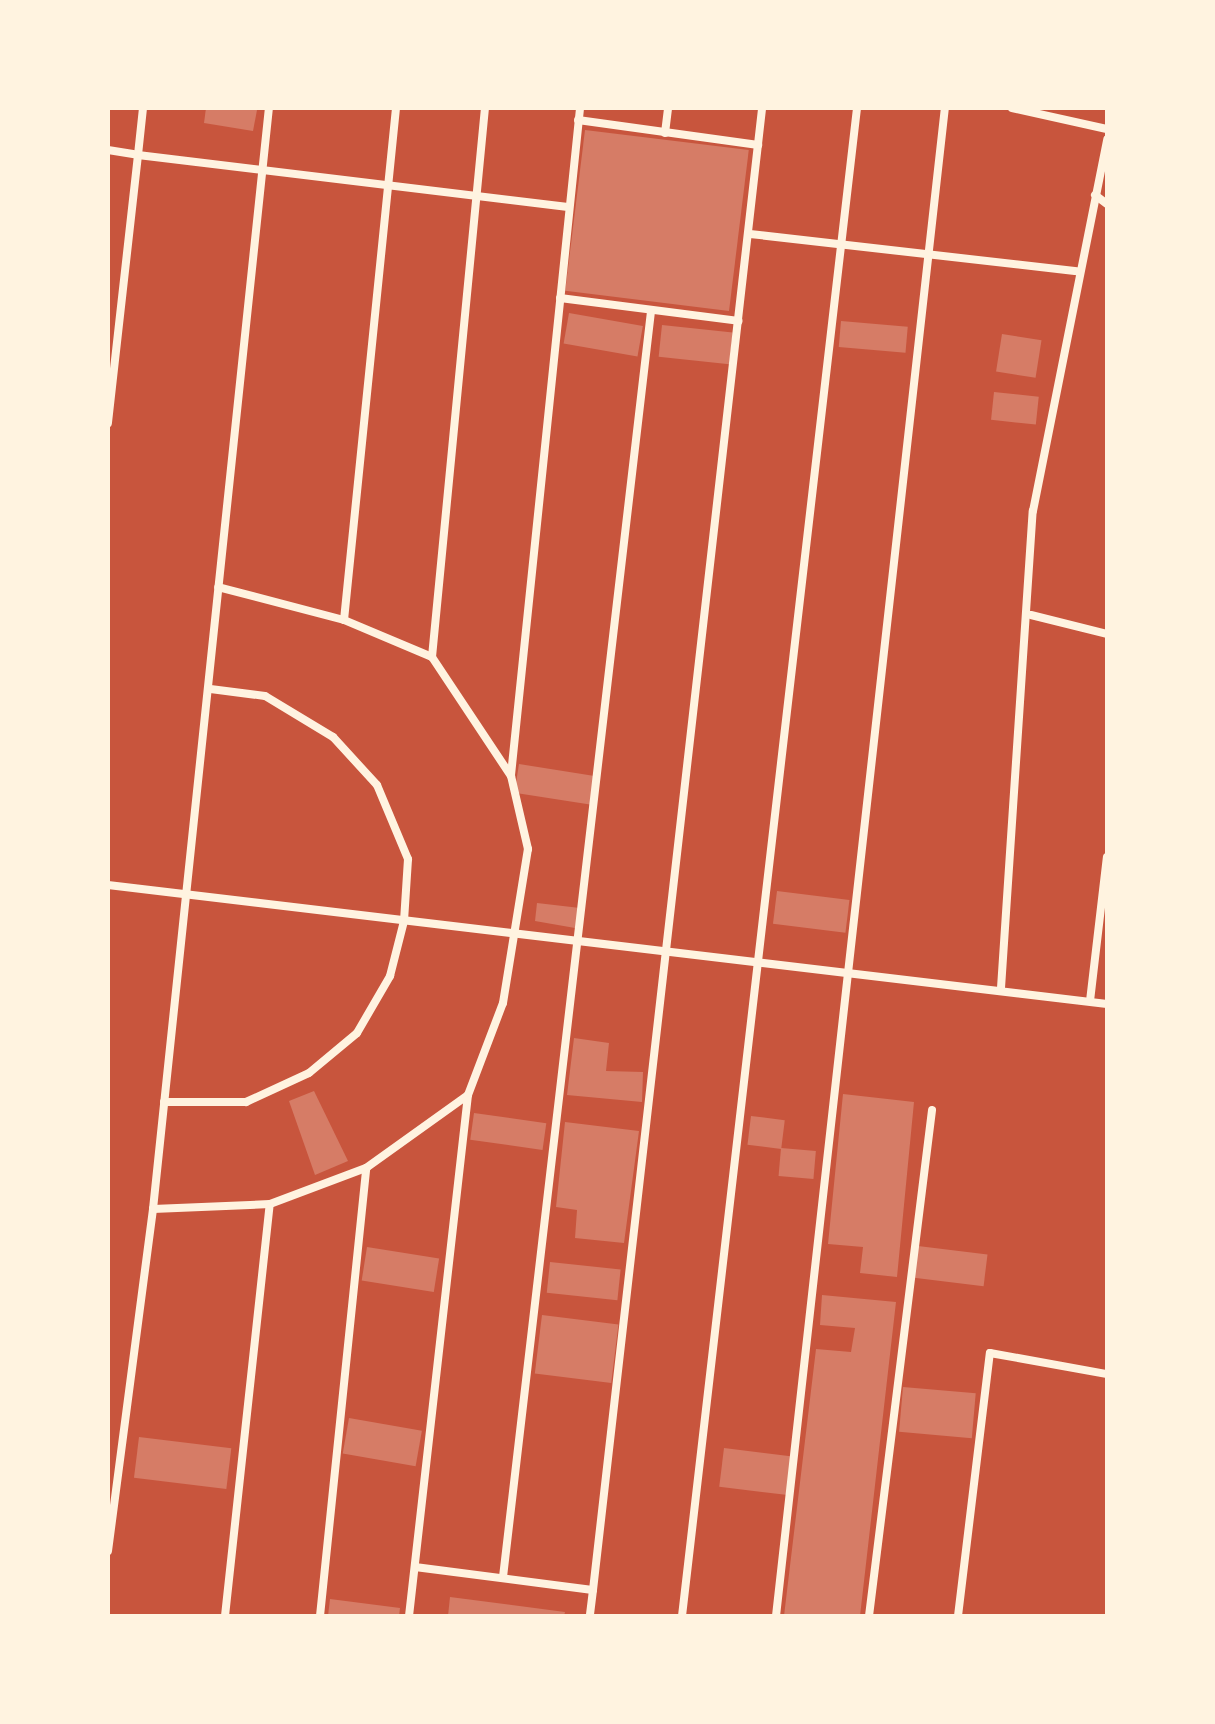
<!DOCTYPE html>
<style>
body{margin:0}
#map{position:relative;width:1215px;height:1724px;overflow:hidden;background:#c8553d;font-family:"Archivo Narrow",sans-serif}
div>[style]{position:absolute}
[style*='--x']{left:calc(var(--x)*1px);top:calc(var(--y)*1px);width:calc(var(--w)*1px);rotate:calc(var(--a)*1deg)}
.building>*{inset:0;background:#d67c66;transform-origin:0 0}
.minor>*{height:8px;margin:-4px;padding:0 4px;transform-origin:4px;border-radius:4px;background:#fff3e0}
span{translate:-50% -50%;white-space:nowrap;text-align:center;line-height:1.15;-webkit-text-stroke:6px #fff3e0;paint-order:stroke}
.frame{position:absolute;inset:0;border:110px solid #fff3e0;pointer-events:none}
</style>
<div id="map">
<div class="building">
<i style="clip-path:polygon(206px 108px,257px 110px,253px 131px,204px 123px)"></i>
<i style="left:585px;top:130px;width:165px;height:162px;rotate:7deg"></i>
<i style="left:569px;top:313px;width:75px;height:31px;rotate:10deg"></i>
<i style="left:841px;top:321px;width:67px;height:26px;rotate:5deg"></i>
<i style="left:662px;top:325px;width:71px;height:32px;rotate:6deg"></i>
<i style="left:1002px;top:334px;width:40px;height:38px;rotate:9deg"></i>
<i style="left:994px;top:392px;width:45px;height:28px;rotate:6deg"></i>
<i style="left:519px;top:764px;width:78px;height:29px;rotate:9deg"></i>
<i style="left:777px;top:891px;width:73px;height:33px;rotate:7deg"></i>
<i style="clip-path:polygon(537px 903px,580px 908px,575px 928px,535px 921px)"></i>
<i style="clip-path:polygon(574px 1038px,609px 1043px,606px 1071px,643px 1072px,642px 1102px,567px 1095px)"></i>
<i style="clip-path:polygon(314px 1091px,348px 1161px,315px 1175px,289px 1101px)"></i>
<i style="clip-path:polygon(843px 1094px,914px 1102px,897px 1277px,860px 1273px,863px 1247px,828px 1244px)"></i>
<i style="left:474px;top:1113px;width:73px;height:27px;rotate:8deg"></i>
<i style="left:751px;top:1116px;width:34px;height:29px;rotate:7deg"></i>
<i style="clip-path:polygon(565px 1122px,639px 1131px,624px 1243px,575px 1238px,577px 1210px,556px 1207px)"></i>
<i style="left:781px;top:1148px;width:35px;height:28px;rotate:5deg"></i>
<i style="left:918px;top:1246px;width:70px;height:32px;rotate:7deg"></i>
<i style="left:367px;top:1247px;width:73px;height:34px;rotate:9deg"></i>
<i style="left:550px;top:1262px;width:71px;height:31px;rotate:6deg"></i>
<i style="clip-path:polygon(822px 1295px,896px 1302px,860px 1616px,784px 1616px,816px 1349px,851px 1352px,855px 1328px,820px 1325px)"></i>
<i style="left:542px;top:1315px;width:77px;height:59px;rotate:7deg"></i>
<i style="left:903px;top:1387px;width:73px;height:45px;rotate:5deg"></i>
<i style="left:349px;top:1418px;width:74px;height:36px;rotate:10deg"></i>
<i style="left:139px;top:1437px;width:93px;height:41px;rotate:7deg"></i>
<i style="left:724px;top:1448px;width:69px;height:39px;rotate:7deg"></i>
<i style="clip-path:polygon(450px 1597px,565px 1612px,564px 1616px,448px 1616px)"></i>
<i style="clip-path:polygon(330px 1599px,400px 1608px,399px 1616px,328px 1616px)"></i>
</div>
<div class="minor">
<i style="--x:143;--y:108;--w:47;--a:96.1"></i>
<i style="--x:138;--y:155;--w:431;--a:6.9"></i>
<i style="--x:1012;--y:108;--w:97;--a:12.5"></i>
<i style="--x:578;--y:120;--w:182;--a:7.9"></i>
<i style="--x:665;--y:133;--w:25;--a:-83"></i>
<i style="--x:108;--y:150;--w:30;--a:9"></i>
<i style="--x:138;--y:155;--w:270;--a:96.4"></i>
<i style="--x:1095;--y:195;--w:15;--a:37"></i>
<i style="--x:750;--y:234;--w:329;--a:6.5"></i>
<i style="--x:560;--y:298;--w:180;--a:7.3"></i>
<i style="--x:1031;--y:615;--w:78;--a:14"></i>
<i style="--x:344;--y:620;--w:515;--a:-84.2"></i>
<i style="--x:432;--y:657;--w:552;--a:-84.49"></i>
<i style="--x:511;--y:775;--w:671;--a:-84.09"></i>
<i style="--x:108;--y:885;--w:1006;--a:6.79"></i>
<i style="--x:1001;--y:988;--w:478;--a:-86.2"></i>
<i style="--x:1033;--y:511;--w:379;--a:-78.7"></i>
<i style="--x:1090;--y:1001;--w:145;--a:-83.3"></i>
<i style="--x:164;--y:1102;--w:82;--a:0"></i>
<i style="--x:246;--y:1102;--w:69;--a:-24.7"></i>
<i style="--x:309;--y:1073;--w:62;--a:-39.8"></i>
<i style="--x:357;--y:1033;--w:66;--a:-59.9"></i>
<i style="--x:390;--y:976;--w:57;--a:-75.7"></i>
<i style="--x:404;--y:921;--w:62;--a:-86.3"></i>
<i style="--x:408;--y:859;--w:80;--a:-112.7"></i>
<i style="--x:377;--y:785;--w:65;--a:-132.5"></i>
<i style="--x:333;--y:737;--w:79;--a:-148.9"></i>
<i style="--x:265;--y:696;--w:55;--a:-172.7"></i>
<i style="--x:153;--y:1209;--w:117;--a:-2.4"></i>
<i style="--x:270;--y:1204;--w:103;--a:-20.6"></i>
<i style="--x:366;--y:1168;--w:125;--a:-35.6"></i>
<i style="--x:468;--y:1095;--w:98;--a:-69.2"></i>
<i style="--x:503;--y:1003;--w:156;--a:-80.8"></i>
<i style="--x:528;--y:849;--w:75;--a:-103.1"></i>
<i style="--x:511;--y:776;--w:143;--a:-123.6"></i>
<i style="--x:432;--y:657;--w:95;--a:-157.2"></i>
<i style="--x:344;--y:620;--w:130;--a:-165.3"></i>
<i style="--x:108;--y:1551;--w:345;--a:-82.5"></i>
<i style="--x:153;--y:1209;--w:1107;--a:-83.99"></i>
<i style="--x:415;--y:1567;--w:179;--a:7.4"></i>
<i style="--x:593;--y:1590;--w:26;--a:97"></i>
<i style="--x:503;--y:1577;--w:1275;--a:-83.33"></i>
<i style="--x:593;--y:1590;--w:1492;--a:-83.49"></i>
<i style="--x:225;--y:1616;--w:414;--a:-83.8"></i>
<i style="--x:320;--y:1616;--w:450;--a:-84.1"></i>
<i style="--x:409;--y:1616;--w:524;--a:-83.54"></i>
<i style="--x:682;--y:1616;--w:1518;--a:-83.38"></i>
<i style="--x:776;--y:1616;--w:1517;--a:-83.61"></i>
<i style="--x:869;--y:1616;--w:510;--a:-82.9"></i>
<i style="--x:958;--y:1616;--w:265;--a:-83.1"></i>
<i style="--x:990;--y:1353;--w:119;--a:10.2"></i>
</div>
<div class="frame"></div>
</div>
